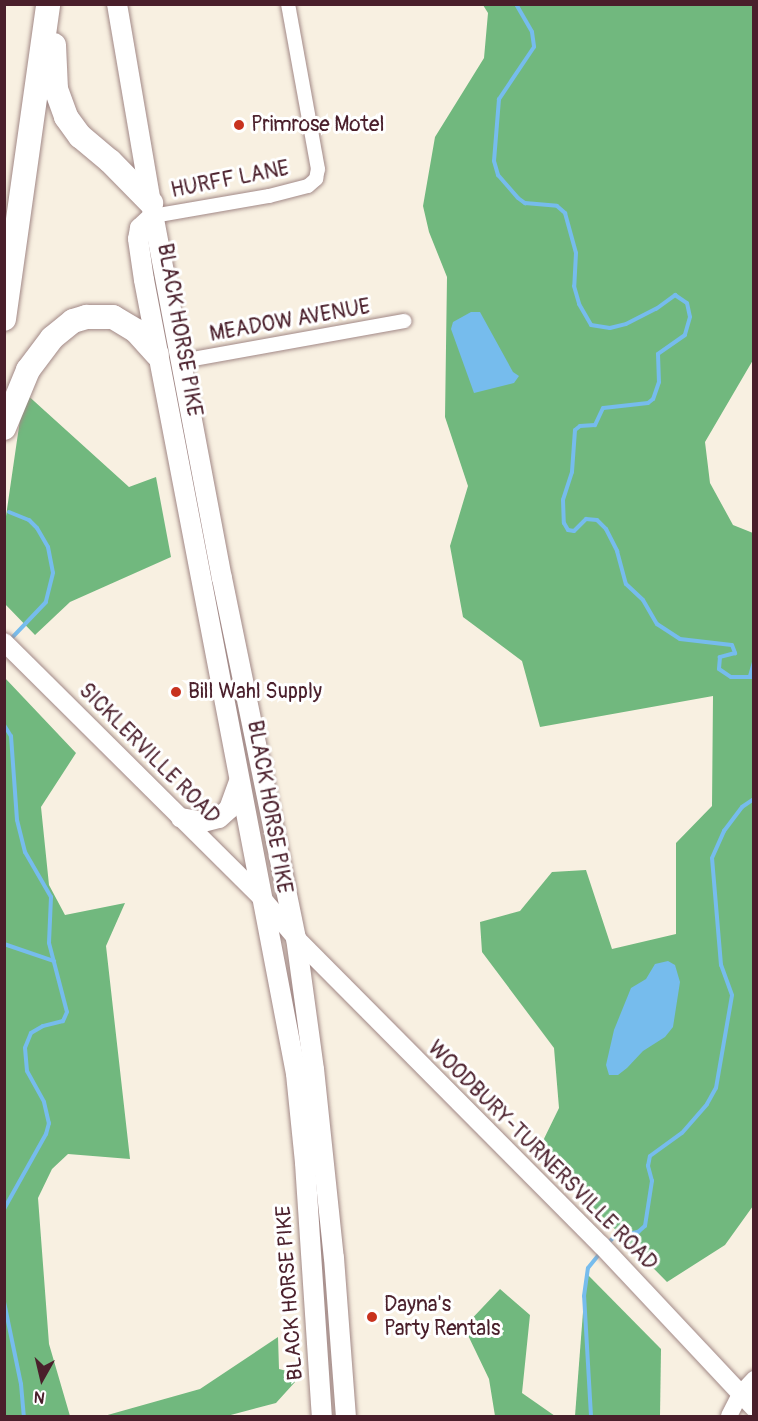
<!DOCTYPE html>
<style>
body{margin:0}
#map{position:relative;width:758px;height:1421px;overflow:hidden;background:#f8f0e1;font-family:Pangolin,sans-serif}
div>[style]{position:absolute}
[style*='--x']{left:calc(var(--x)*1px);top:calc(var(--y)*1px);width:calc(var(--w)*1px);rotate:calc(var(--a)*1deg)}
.forest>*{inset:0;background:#71b87e}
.water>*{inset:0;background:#76bced}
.stream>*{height:4px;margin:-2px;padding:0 2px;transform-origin:2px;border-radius:2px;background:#76bced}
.roads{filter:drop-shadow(0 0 2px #a18886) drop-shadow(0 0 2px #a18886)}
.minor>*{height:14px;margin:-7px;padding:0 7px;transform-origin:7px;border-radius:7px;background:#fff}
.tertiary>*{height:16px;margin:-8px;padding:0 8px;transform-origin:8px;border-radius:8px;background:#fff}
.secondary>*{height:18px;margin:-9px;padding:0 9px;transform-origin:9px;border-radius:9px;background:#fff}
.primary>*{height:20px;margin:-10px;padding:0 10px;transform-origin:10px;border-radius:10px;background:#fff}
.motorway>*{height:24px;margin:-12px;padding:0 12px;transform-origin:12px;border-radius:12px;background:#fff}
.dots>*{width:16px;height:16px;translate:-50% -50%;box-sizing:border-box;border:3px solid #fff;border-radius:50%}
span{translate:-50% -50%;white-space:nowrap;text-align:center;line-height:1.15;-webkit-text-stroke:6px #fff;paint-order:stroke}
.poi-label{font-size:21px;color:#4a1f2b}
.left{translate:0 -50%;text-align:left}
.street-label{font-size:21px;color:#4a1f2b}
.frame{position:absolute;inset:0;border:6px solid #4a1f2b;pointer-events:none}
.north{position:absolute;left:12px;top:1349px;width:60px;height:60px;-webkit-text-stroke:4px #fff;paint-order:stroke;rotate:188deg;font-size:16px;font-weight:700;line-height:24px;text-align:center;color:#4a1f2b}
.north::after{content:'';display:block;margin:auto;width:21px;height:27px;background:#4a1f2b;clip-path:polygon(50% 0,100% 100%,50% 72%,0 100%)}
</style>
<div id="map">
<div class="forest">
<i style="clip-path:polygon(483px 5px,753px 5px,753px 360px,705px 442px,710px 483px,733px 525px,753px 533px,753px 1206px,725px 1245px,667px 1282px,538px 1151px,559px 1108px,554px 1048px,482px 952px,480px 922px,520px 911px,552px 872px,586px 870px,612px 949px,676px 934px,676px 843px,712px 806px,713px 696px,540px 727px,522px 661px,463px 617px,450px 546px,468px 486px,445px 417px,447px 277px,429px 232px,423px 206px,435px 137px,484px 58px,488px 13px)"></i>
<i style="clip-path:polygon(24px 392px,129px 487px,156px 477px,171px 557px,70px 602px,35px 635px,5px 604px,5px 523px)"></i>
<i style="clip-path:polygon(5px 678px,76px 753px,41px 807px,49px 885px,65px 915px,125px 903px,106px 946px,130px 1159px,68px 1154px,52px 1169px,38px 1198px,49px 1344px,70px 1416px,5px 1416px)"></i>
<i style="clip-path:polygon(586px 1273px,661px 1349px,660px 1416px,575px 1416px)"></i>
<i style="clip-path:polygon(500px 1289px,530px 1315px,522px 1393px,555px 1416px,495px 1416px,489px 1379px,464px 1327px)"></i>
<i style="clip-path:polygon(278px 1337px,279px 1369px,295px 1373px,295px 1382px,276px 1403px,227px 1416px,104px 1416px,200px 1389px)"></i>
</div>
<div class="water">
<i style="clip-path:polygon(471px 312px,480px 312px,513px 372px,519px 376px,514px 383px,474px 393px,451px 329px,453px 322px)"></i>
<i style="clip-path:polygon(668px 961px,675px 965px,680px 982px,673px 1027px,665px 1037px,643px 1051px,627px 1068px,618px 1075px,609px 1075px,606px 1065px,614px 1030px,631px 988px,646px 979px,655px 964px)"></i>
</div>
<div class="stream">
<i style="--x:516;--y:4;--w:32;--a:60"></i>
<i style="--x:532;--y:32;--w:15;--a:82"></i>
<i style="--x:534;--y:47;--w:63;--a:123.9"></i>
<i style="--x:499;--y:99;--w:62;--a:94.6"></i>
<i style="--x:494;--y:161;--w:15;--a:74"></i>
<i style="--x:498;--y:175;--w:30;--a:49"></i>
<i style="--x:518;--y:198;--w:9;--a:36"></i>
<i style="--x:525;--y:203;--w:32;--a:5"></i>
<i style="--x:557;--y:206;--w:11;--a:41"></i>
<i style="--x:565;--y:213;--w:41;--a:74.6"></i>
<i style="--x:576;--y:253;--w:33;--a:93"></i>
<i style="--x:574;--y:286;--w:19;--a:74"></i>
<i style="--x:579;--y:304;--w:24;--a:60"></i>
<i style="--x:591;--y:325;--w:19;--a:9"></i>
<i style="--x:610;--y:328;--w:16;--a:-14"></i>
<i style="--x:626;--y:324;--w:34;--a:-27"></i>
<i style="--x:656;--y:309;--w:24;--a:-36"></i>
<i style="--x:675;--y:295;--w:14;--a:34"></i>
<i style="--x:687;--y:303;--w:14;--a:78"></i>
<i style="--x:690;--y:317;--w:19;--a:106"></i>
<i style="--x:685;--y:335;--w:33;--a:145"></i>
<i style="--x:658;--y:354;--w:28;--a:88"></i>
<i style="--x:659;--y:382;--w:18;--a:109"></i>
<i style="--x:653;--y:399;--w:6;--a:141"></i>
<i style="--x:648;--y:403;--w:45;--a:173.7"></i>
<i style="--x:603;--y:408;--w:19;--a:115"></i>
<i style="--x:595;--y:425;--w:15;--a:176"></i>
<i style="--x:580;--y:426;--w:6;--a:141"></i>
<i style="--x:575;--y:430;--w:42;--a:94.1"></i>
<i style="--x:572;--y:472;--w:29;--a:108"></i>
<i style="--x:563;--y:500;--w:23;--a:88"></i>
<i style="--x:564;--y:523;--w:8;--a:60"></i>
<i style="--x:568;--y:530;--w:6;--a:9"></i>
<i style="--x:574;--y:531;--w:17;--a:-45"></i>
<i style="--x:586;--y:519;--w:11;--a:5"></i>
<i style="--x:597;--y:520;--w:13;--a:45"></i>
<i style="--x:606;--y:529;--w:25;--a:63"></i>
<i style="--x:617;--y:551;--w:34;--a:75"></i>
<i style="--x:626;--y:584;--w:23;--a:43"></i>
<i style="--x:643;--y:600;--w:28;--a:60"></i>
<i style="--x:657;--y:624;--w:27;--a:33"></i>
<i style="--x:680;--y:639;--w:52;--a:6.6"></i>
<i style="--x:732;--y:645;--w:9;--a:69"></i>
<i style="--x:735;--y:653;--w:16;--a:165"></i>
<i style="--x:720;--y:657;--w:12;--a:95"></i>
<i style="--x:719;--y:669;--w:14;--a:34"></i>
<i style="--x:731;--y:677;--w:23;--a:0"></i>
<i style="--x:9;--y:512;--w:22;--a:22"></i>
<i style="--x:29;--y:520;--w:11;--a:45"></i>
<i style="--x:37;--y:528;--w:22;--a:60"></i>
<i style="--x:48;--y:547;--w:26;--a:79"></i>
<i style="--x:53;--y:573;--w:30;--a:104"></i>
<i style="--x:46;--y:602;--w:52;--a:133.5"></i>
<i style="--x:750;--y:676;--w:15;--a:-74"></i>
<i style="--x:4;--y:725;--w:13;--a:58"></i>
<i style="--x:11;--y:736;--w:84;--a:85.9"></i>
<i style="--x:17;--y:820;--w:33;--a:76"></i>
<i style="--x:25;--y:852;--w:52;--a:60"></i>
<i style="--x:51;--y:897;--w:46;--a:92.5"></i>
<i style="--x:49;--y:943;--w:71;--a:75.4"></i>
<i style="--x:67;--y:1012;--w:10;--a:114"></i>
<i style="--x:63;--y:1021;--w:21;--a:166"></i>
<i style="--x:43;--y:1026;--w:14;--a:150"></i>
<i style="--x:31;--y:1033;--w:16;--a:112"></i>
<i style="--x:25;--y:1048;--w:23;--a:85"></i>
<i style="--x:27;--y:1071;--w:35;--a:61"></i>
<i style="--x:44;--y:1102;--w:22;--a:77"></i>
<i style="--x:49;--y:1123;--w:11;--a:105"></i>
<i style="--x:46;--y:1134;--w:86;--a:119.2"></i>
<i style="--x:4;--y:944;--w:53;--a:18.8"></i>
<i style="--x:608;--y:1243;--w:8;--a:-45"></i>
<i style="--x:614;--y:1237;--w:25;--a:-12"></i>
<i style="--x:638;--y:1232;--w:9;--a:-41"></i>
<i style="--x:645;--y:1226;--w:46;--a:-81.2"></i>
<i style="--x:652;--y:1181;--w:16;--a:-105"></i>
<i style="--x:648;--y:1166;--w:10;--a:-79"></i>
<i style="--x:650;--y:1156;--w:39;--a:-36"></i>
<i style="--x:682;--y:1133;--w:38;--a:-49"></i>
<i style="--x:707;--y:1104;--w:18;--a:-61"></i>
<i style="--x:716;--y:1088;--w:94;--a:-80.2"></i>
<i style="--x:732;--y:995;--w:32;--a:-110"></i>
<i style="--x:721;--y:965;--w:107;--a:-94.8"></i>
<i style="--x:712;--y:858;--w:30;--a:-66"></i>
<i style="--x:724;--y:831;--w:30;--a:-53"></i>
<i style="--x:742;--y:807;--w:14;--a:-34"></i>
<i style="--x:4;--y:1302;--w:84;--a:78.3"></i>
<i style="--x:21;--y:1384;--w:32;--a:85"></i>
<i style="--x:591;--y:1416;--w:120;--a:-93.3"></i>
<i style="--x:584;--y:1296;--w:28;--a:-82"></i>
<i style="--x:588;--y:1268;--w:19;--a:-51"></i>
</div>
<div class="roads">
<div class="minor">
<i style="--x:153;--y:216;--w:118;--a:-9.8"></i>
<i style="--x:269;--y:196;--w:40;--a:-14.4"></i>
<i style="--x:308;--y:186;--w:11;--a:-41"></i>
<i style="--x:316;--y:179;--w:10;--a:-79"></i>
<i style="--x:318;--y:169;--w:168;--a:-100.3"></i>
<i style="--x:182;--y:361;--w:226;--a:-10.2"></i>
</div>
<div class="tertiary">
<i style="--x:729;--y:1416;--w:25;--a:-63"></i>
<i style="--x:740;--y:1394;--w:21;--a:-47"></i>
</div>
<div class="secondary">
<i style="--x:4;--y:642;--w:362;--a:44.8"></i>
<i style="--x:261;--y:897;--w:54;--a:49.5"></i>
<i style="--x:296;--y:938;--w:433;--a:45.2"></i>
<i style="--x:601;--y:1245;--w:224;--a:46.8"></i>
</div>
<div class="primary">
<i style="--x:117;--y:4;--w:202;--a:80.3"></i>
<i style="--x:151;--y:203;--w:382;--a:79.3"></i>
<i style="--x:222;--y:578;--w:368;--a:78.4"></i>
<i style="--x:296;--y:938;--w:132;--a:82.2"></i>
<i style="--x:314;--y:1069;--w:190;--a:84"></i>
<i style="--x:334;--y:1258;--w:158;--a:85.7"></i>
<i style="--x:153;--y:216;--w:18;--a:137"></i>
<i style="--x:140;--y:228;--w:11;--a:100"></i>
<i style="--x:138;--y:239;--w:41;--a:81.7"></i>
<i style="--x:144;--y:280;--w:808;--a:79.16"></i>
<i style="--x:296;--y:1074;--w:89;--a:84.2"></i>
<i style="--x:305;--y:1163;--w:254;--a:86.2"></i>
<i style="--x:181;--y:818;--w:22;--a:10"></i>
<i style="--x:203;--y:822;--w:16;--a:-14"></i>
<i style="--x:219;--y:818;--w:13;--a:-42"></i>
<i style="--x:229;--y:809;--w:29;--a:-70"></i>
</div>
<div class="motorway">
<i style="--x:54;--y:45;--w:44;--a:87.4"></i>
<i style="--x:56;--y:89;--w:30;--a:70"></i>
<i style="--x:66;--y:117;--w:24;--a:54"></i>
<i style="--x:80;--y:136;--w:39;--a:40"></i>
<i style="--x:110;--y:161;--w:59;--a:45.7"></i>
<i style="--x:4;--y:319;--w:318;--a:-82"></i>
<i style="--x:4;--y:428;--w:63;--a:-67.5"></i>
<i style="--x:28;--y:370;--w:40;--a:-53"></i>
<i style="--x:52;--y:338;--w:27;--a:-39"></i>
<i style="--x:73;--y:321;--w:14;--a:-17"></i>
<i style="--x:86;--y:317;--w:27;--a:0"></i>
<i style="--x:113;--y:317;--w:27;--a:31"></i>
<i style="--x:136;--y:331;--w:31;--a:48"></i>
</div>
</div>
<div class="dots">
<i style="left:239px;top:125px;background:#c8321e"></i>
<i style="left:176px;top:692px;background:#c8321e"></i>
<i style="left:372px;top:1317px;background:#c8321e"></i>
</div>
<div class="poi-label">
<span class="left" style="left:251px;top:125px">Primrose Motel</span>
<span class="left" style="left:188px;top:692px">Bill Wahl Supply</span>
<span class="left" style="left:384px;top:1317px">Dayna's<br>Party Rentals</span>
</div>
<div class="street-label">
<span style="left:230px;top:180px;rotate:-11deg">HURFF LANE</span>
<span style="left:290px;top:321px;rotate:-10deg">MEADOW AVENUE</span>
<span style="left:179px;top:330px;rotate:80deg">BLACK HORSE PIKE</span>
<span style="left:149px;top:754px;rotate:45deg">SICKLERVILLE ROAD</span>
<span style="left:269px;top:807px;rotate:80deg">BLACK HORSE PIKE</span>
<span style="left:542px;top:1156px;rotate:45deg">WOODBURY-TURNERSVILLE ROAD</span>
<span style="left:290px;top:1293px;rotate:-94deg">BLACK HORSE PIKE</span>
</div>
<div class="frame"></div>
<div class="north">N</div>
</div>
